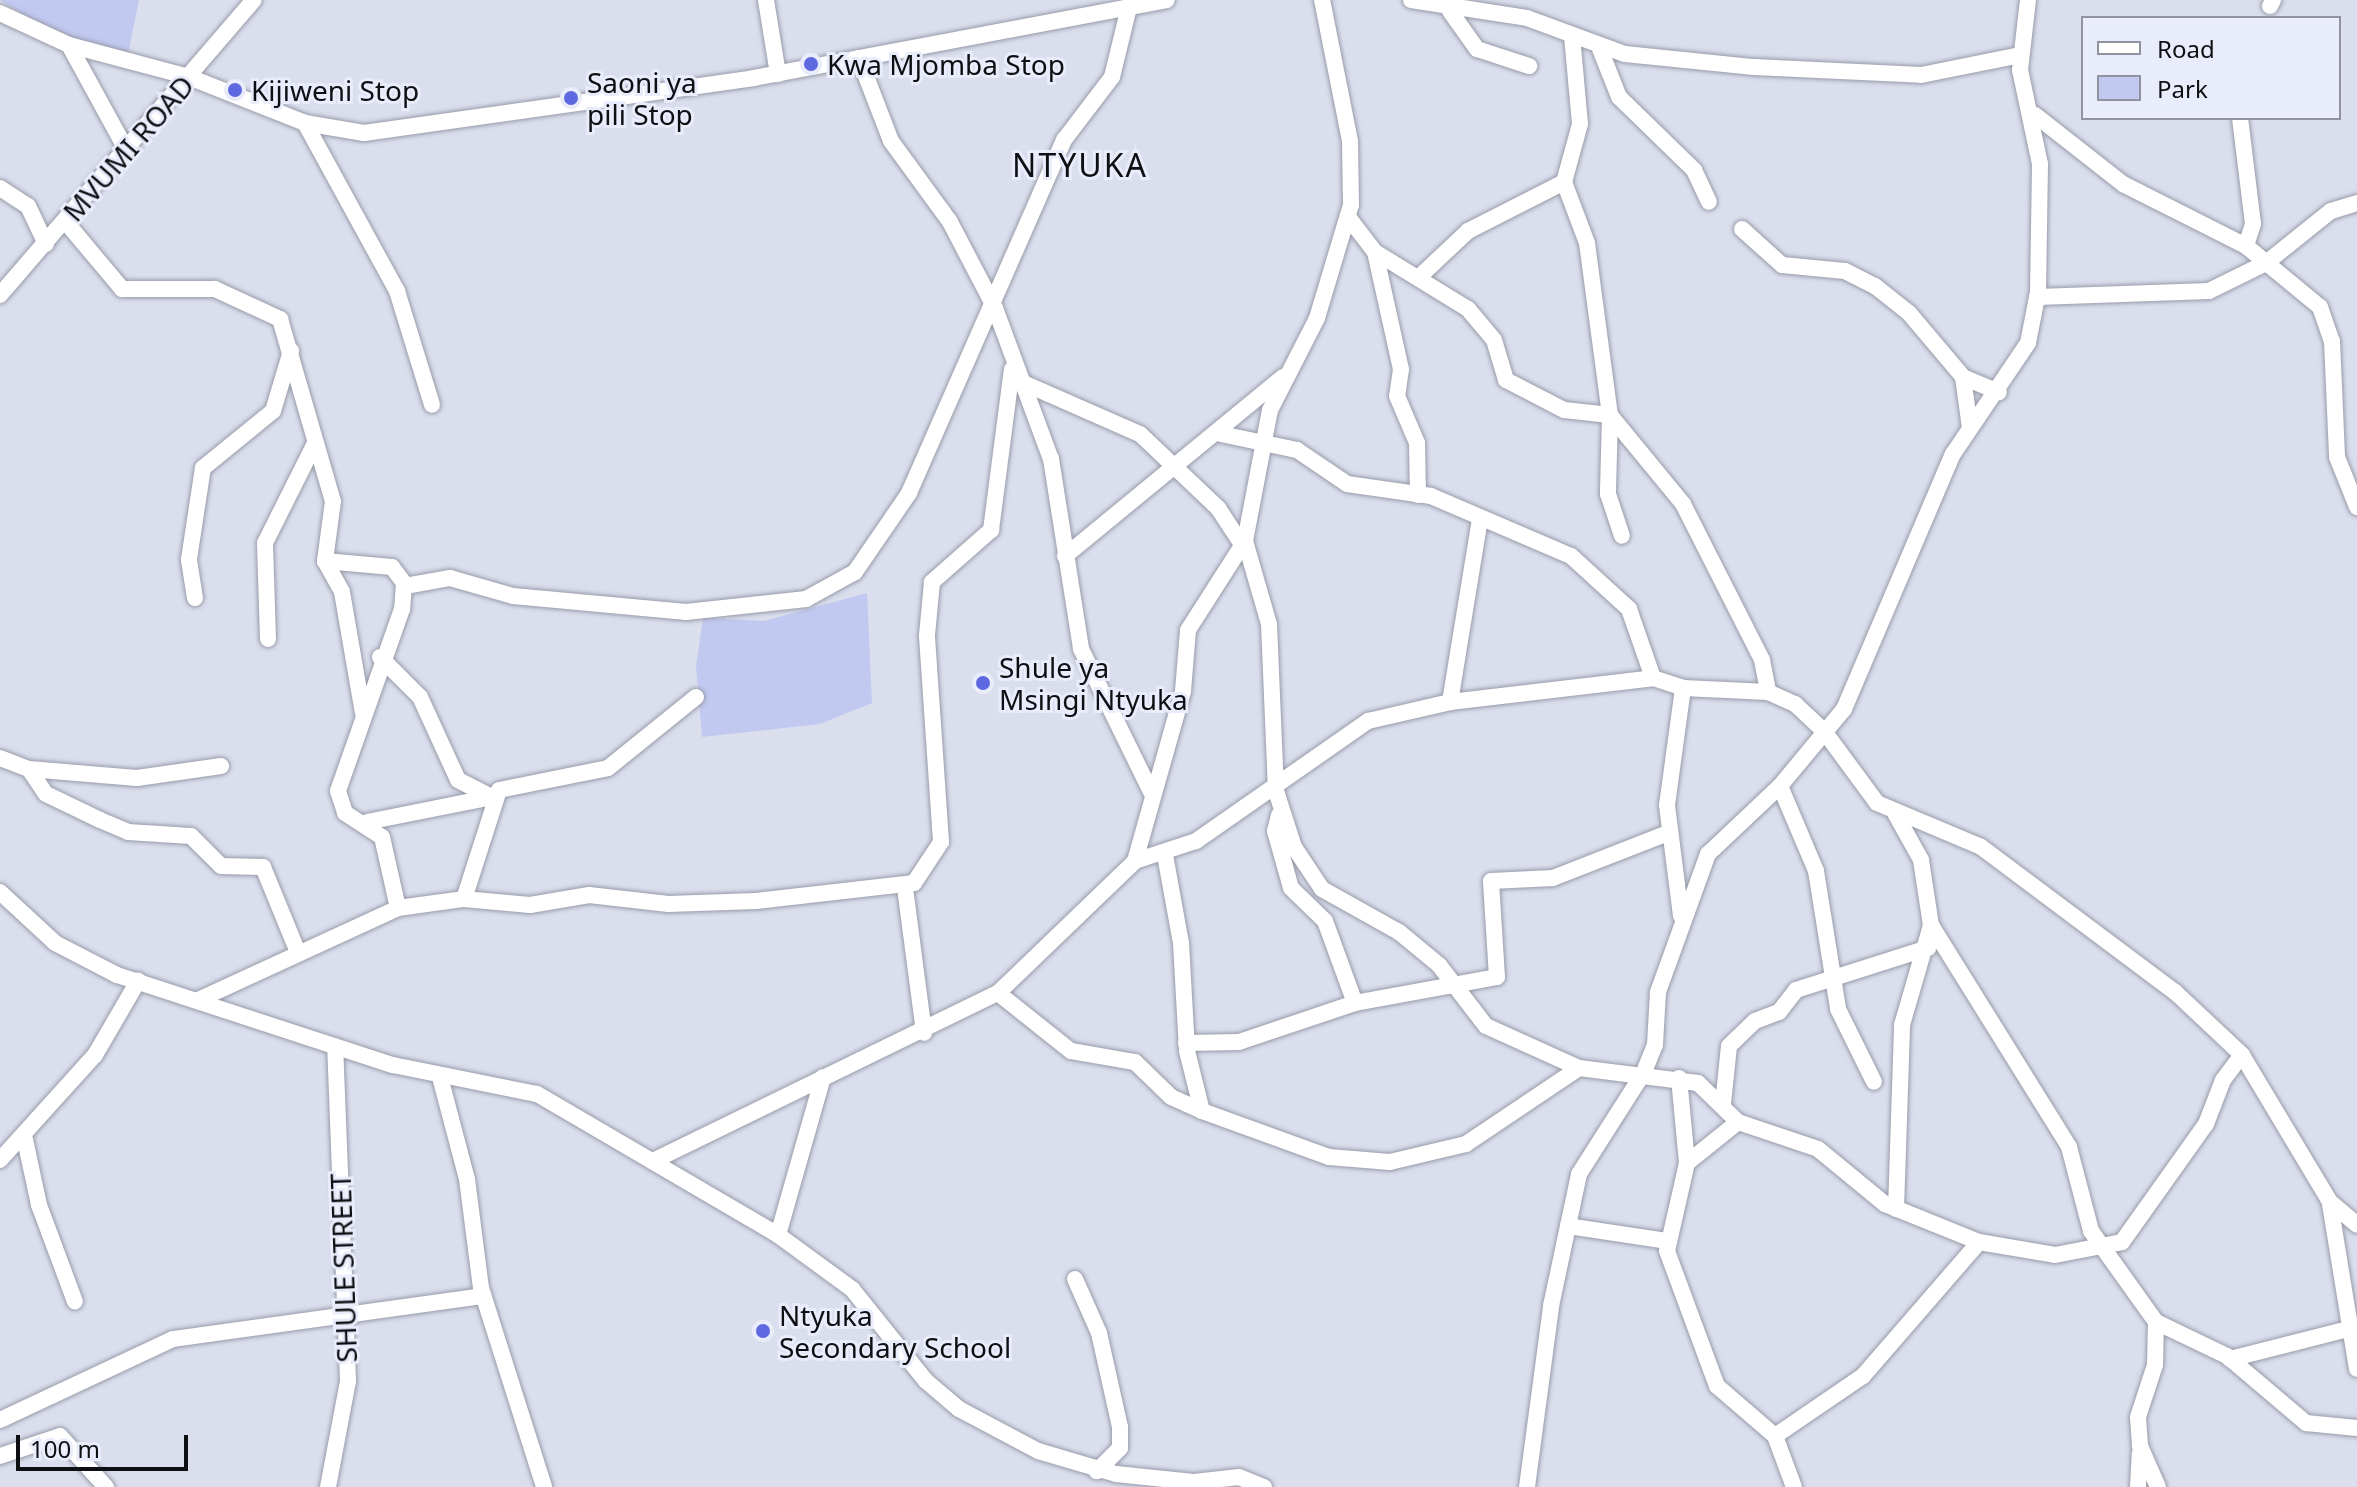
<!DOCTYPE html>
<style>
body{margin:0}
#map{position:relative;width:2357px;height:1487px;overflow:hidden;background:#dbdfed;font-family:"Noto Sans",sans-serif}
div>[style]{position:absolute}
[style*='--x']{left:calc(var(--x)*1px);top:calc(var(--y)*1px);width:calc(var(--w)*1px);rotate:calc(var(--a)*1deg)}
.green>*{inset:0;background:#c1c9f1}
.roads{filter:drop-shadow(0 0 2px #989ba9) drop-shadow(0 0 2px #989ba9)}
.minor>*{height:16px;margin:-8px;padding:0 8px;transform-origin:8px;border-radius:8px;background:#fff}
.dots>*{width:22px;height:22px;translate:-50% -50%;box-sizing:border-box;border:4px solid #e9ecfb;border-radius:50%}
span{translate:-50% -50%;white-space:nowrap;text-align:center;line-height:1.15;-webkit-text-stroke:6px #e9ecfb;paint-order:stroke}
.poi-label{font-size:28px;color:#0e0f13}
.left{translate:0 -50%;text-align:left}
.street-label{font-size:28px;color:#0e0f13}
.quarter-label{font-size:32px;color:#0e0f13;letter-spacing:2px}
.legend{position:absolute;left:2081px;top:16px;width:260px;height:104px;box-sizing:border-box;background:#e9ecfb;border:2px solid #91949e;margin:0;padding:10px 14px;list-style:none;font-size:24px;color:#0e0f13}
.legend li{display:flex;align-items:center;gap:16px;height:40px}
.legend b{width:40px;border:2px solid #91949e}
.scale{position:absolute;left:16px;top:1435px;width:172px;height:36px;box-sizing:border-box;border:4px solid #0e0f13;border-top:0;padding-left:10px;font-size:24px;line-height:28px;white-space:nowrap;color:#0e0f13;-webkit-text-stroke:6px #e9ecfb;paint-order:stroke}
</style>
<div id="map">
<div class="green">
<i style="clip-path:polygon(0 0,139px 0,128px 54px,70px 42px)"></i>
<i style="clip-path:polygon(867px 593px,872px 703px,820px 724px,702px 737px,696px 666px,703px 618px,764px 621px)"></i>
</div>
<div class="roads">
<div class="minor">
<i style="--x:766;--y:0;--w:75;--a:80.8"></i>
<i style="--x:1411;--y:0;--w:117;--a:8.8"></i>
<i style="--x:1527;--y:18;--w:104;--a:20.2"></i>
<i style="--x:1625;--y:54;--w:130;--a:5.8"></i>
<i style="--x:1754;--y:67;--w:167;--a:2.7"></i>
<i style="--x:1921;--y:75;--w:101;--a:-11.4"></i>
<i style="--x:2270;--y:6;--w:7;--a:-63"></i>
<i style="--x:1450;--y:11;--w:47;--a:54.6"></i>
<i style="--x:1477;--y:49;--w:55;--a:18.1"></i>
<i style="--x:0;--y:13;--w:76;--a:24.9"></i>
<i style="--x:69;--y:45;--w:124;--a:14.9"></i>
<i style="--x:189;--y:77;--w:125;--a:21.6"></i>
<i style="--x:305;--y:123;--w:60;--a:9.6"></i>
<i style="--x:364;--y:133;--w:394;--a:-8"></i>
<i style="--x:754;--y:78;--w:420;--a:-10.7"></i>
<i style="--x:1572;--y:36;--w:88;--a:84.8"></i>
<i style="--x:1580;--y:124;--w:60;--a:105.4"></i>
<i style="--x:1564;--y:182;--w:65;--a:69.3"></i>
<i style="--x:1587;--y:243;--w:174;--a:82.4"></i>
<i style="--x:1610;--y:415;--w:115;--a:50.6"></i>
<i style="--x:1683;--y:504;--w:175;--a:63.1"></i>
<i style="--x:1762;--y:660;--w:33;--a:79"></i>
<i style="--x:69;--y:45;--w:121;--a:61.3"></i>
<i style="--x:1600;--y:49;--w:52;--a:68.4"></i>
<i style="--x:1619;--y:97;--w:105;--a:44.2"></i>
<i style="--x:1694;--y:170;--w:35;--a:65"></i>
<i style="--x:859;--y:58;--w:89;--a:68.9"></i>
<i style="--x:891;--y:141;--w:100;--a:53.9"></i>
<i style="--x:950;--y:222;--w:97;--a:62.4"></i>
<i style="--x:995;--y:308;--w:161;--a:69.7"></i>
<i style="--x:1051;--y:459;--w:192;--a:81"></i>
<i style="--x:1081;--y:649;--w:159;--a:63.9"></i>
<i style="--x:2035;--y:115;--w:112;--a:38.1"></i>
<i style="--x:2123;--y:184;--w:138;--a:26.8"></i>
<i style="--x:2246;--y:246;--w:96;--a:39.5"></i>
<i style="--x:2320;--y:307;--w:36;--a:71"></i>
<i style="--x:2332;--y:341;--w:116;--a:87.5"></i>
<i style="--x:2337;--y:457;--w:54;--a:68.2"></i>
<i style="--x:2240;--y:118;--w:107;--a:83"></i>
<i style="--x:2253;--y:224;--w:23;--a:108"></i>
<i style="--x:305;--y:123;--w:192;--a:61.3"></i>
<i style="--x:397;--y:291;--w:119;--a:72.9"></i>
<i style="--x:0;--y:188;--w:33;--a:33"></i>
<i style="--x:28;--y:206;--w:42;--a:64.7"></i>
<i style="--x:1348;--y:217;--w:44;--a:52.4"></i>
<i style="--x:1375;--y:252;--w:109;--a:31.5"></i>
<i style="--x:1468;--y:309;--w:40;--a:50"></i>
<i style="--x:1494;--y:340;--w:42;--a:73.3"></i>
<i style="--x:1506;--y:380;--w:65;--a:27.3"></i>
<i style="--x:1564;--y:410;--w:46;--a:6.2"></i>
<i style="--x:1610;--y:415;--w:79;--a:91.5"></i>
<i style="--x:1608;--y:494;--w:44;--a:71.6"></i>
<i style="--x:65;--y:221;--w:89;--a:50"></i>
<i style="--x:122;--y:289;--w:93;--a:0"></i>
<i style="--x:215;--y:289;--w:72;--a:24.8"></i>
<i style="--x:280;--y:319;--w:190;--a:73.8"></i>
<i style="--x:333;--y:501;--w:61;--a:97.6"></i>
<i style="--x:325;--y:561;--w:67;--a:5.1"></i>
<i style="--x:392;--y:567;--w:20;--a:53"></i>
<i style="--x:404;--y:583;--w:26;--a:94"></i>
<i style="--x:402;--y:609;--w:193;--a:109.4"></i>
<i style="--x:338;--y:791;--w:23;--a:72"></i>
<i style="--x:345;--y:813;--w:44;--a:33"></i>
<i style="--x:382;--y:837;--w:73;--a:77.3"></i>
<i style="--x:398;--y:908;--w:218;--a:155.3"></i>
<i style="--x:1742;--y:229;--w:54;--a:42"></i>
<i style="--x:1782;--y:265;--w:63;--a:5.4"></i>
<i style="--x:1845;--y:271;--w:34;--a:27"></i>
<i style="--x:1875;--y:286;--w:43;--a:38.5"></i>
<i style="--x:1909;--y:313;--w:84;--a:49.8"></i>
<i style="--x:1963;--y:377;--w:39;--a:23"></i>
<i style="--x:1375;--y:252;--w:120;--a:77.5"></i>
<i style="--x:1401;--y:369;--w:27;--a:98"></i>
<i style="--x:1397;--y:396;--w:51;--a:66.9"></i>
<i style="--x:1417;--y:443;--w:52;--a:88.9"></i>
<i style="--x:1418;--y:278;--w:69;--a:-43.2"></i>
<i style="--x:1468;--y:231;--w:108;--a:-27"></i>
<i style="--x:0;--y:295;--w:389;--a:-49.3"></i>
<i style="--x:2037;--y:297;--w:172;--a:-2"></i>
<i style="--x:2209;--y:291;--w:64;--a:-26.2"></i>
<i style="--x:2266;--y:263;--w:83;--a:-38.7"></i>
<i style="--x:2331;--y:211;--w:27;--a:-17"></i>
<i style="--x:1963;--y:377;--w:51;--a:82.2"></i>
<i style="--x:1019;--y:381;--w:132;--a:23.7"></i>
<i style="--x:1140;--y:434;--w:108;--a:43.5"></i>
<i style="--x:1218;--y:508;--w:45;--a:56.7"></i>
<i style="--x:1221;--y:434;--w:78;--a:11.9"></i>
<i style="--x:1297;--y:450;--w:60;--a:34.2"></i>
<i style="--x:1347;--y:484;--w:85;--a:8.1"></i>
<i style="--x:1431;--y:496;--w:152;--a:23.2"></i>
<i style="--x:1571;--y:556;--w:79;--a:42.4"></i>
<i style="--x:1629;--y:609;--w:73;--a:70.8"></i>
<i style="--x:1245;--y:541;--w:86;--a:73.9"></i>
<i style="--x:1269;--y:624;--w:167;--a:87.6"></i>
<i style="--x:1276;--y:791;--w:59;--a:72.2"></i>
<i style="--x:1294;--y:847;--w:50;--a:56.3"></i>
<i style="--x:1322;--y:889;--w:88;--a:29.2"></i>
<i style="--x:1399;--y:932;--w:52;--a:39.5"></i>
<i style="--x:1439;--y:965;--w:77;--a:52.4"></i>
<i style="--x:1486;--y:1026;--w:102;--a:24.3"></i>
<i style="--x:1579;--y:1068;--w:120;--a:7.2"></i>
<i style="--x:1698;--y:1083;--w:56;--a:44.3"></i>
<i style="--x:1738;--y:1122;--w:84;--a:18.6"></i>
<i style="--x:1818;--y:1149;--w:87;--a:39.4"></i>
<i style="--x:1885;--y:1204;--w:101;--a:22"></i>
<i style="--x:1979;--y:1242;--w:77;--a:9.7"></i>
<i style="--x:2055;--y:1255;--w:68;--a:-11"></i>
<i style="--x:2122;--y:1242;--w:145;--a:-54.6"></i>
<i style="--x:2206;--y:1124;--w:47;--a:-68.9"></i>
<i style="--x:2223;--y:1080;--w:31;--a:-53"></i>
<i style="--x:1065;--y:556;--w:282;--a:-39.4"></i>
<i style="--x:325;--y:561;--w:35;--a:61"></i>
<i style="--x:342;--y:592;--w:123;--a:80.2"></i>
<i style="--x:405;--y:586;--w:46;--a:-10.1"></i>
<i style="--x:450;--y:578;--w:66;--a:15.9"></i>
<i style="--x:513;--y:596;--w:174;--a:5.3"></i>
<i style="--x:686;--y:612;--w:121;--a:-6.2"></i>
<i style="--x:806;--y:599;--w:56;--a:-28.9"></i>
<i style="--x:855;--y:572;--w:96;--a:-55.6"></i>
<i style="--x:909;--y:493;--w:386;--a:-66.3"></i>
<i style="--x:1064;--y:140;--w:79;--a:-52.7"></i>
<i style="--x:1112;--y:77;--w:76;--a:-76.3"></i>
<i style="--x:195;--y:598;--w:39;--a:-99"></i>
<i style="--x:189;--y:559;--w:92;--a:-81.3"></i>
<i style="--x:203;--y:468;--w:90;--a:-39.2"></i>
<i style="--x:273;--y:411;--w:63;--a:-73.3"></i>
<i style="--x:268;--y:639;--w:96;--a:-91.8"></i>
<i style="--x:265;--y:543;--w:110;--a:-63.4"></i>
<i style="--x:380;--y:657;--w:57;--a:45"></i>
<i style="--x:420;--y:697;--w:91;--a:65.4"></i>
<i style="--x:458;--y:780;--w:38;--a:27"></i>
<i style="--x:1450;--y:702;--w:186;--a:-80.7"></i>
<i style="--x:0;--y:758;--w:31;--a:21"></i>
<i style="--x:29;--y:769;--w:108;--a:4.8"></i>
<i style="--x:137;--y:778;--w:85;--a:-8.1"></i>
<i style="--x:29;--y:769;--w:30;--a:56"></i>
<i style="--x:46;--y:794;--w:60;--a:25.7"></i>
<i style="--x:100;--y:820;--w:30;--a:23"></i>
<i style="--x:128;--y:832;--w:63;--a:3.6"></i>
<i style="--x:191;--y:836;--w:42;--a:45"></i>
<i style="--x:221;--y:866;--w:42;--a:1.4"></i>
<i style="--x:263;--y:867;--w:90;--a:67.7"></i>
<i style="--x:1780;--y:786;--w:92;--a:67"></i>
<i style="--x:1816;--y:871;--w:140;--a:80.9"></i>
<i style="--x:1838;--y:1009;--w:81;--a:63.7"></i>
<i style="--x:1895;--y:813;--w:54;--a:61"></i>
<i style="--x:1921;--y:860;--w:66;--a:81.3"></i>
<i style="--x:1931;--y:925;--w:261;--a:58.1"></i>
<i style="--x:2069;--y:1147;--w:87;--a:75.3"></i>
<i style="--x:2091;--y:1231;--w:112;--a:54.5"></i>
<i style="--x:2156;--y:1322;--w:79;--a:25.6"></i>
<i style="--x:2227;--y:1356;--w:104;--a:40.3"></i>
<i style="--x:2306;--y:1423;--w:51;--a:5.6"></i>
<i style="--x:1279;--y:815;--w:16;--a:104"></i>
<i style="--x:1275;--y:831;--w:59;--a:74.3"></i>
<i style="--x:1291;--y:888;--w:47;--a:44.1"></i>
<i style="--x:1325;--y:921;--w:87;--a:69.9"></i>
<i style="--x:367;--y:822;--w:127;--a:-11.3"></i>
<i style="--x:1165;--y:855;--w:89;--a:79.7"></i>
<i style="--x:1181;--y:943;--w:108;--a:86.8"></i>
<i style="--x:1187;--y:1051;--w:62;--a:76"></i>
<i style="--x:1202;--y:1111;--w:135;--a:19.9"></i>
<i style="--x:1329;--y:1157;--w:61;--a:4.7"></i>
<i style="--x:1390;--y:1162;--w:78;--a:-13.3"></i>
<i style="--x:1466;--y:1144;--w:136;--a:-33.9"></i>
<i style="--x:1135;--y:861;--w:177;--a:-74.2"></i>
<i style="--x:1183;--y:691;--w:61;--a:-85.3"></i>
<i style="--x:1188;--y:630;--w:106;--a:-57.4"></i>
<i style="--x:1245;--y:541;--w:133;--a:-79.2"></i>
<i style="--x:1270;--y:410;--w:103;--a:-62.9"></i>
<i style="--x:1317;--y:318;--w:118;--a:-73.3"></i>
<i style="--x:1351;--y:205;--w:64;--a:-90.9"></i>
<i style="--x:1350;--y:141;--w:144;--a:-101.2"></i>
<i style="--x:905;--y:888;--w:146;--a:82.5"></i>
<i style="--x:0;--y:892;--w:75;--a:42.8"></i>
<i style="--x:55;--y:943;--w:70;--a:27.3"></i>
<i style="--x:117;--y:975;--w:290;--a:18.1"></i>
<i style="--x:393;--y:1065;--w:147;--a:11.4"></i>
<i style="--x:537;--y:1094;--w:279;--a:30.3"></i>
<i style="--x:778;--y:1235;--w:92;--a:36.1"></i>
<i style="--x:852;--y:1289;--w:118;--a:51.2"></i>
<i style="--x:926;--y:1381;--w:43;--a:40.3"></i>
<i style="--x:959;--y:1409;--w:89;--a:28"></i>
<i style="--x:1038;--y:1451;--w:81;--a:16.4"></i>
<i style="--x:1116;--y:1474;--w:78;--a:5.9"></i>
<i style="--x:1194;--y:1482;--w:45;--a:-6.3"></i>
<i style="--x:1239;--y:1477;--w:27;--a:22"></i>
<i style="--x:464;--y:899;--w:114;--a:-72.2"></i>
<i style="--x:499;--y:790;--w:111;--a:-11.4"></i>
<i style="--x:608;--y:768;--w:113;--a:-38.9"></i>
<i style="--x:398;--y:908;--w:67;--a:-7.8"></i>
<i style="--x:464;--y:899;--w:66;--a:5.2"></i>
<i style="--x:530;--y:905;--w:60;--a:-9.6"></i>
<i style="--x:589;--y:895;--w:80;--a:6.5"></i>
<i style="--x:668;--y:904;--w:88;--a:-2"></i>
<i style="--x:756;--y:901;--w:159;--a:-6.5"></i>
<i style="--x:914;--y:883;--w:49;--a:-56.6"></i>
<i style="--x:941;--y:842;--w:207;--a:-93.9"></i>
<i style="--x:927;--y:635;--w:53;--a:-84.6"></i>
<i style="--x:932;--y:582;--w:79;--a:-41.4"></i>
<i style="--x:991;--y:530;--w:162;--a:-82.6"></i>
<i style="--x:1681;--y:916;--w:112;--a:-97.2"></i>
<i style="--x:1667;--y:805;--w:118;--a:-82.2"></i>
<i style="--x:998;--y:993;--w:93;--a:38.5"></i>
<i style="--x:1071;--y:1051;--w:65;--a:9.8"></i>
<i style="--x:1135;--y:1062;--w:50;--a:44.2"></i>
<i style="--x:1171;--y:1097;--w:34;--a:24"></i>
<i style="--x:1186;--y:1043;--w:53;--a:-1.1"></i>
<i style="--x:1239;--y:1042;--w:122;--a:-18.6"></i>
<i style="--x:1355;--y:1003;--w:144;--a:-10.4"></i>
<i style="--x:1497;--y:977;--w:96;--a:-93.6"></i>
<i style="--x:1491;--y:881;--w:62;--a:-2.8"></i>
<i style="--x:1553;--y:878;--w:123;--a:-21.4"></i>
<i style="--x:440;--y:1077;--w:106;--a:75.2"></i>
<i style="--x:467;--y:1179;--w:110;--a:82.7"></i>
<i style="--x:481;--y:1288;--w:209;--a:72.4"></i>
<i style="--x:1679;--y:1078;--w:85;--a:84.6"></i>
<i style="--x:1687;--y:1163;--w:90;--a:102.8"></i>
<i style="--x:1667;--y:1251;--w:144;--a:69.7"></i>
<i style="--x:1717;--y:1386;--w:77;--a:40.8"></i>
<i style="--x:1775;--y:1436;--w:54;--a:69.6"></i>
<i style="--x:1723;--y:1104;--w:58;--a:-84.1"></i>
<i style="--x:1729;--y:1046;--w:36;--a:-44"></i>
<i style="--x:1755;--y:1021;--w:26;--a:-21"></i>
<i style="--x:1779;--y:1012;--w:28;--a:-52"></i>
<i style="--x:1796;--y:990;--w:139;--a:-17.7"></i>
<i style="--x:24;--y:1135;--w:72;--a:77.9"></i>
<i style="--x:39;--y:1205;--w:103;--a:69.6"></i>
<i style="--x:0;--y:1160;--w:142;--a:-47.9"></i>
<i style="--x:95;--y:1055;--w:86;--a:-59.8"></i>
<i style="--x:653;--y:1161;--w:384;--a:-26"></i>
<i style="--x:998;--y:993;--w:190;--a:-43.9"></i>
<i style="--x:1135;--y:861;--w:64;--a:-18.2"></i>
<i style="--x:1196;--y:841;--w:210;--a:-34.9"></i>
<i style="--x:1368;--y:721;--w:84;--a:-13"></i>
<i style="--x:1450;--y:702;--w:204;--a:-6.7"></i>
<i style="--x:1653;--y:678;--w:32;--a:18"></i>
<i style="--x:1683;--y:688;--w:85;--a:2.7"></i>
<i style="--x:1768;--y:692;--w:30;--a:24"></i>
<i style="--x:1795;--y:704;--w:40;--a:43"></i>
<i style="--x:1824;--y:731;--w:89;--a:53.6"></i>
<i style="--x:1877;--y:803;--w:113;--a:22.9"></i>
<i style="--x:1981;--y:847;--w:242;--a:36.8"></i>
<i style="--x:2175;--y:992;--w:92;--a:43.2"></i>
<i style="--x:2242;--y:1055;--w:171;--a:59.1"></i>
<i style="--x:2330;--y:1202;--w:35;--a:40"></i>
<i style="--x:1687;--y:1163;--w:65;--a:-38.8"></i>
<i style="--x:2330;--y:1204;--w:167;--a:80.7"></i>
<i style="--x:1896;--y:1209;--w:184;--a:-88.1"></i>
<i style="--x:1902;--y:1025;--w:104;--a:-73.8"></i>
<i style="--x:1568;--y:1226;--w:100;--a:8.6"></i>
<i style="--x:778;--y:1235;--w:164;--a:-74.1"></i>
<i style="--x:1075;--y:1279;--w:59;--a:66"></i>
<i style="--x:1099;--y:1333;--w:96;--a:77.4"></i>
<i style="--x:1120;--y:1427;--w:21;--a:90"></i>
<i style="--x:1120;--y:1448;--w:33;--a:135"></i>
<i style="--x:2156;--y:1322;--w:43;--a:91.3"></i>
<i style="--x:2155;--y:1365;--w:55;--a:108.1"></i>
<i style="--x:2138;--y:1417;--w:29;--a:86"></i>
<i style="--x:2140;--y:1446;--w:45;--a:66.3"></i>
<i style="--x:2230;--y:1359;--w:122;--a:-14.3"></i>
<i style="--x:0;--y:1420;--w:191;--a:-25.1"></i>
<i style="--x:173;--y:1339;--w:313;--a:-7.9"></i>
<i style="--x:1775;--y:1436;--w:107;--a:-34.3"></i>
<i style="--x:1863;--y:1376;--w:177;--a:-49.1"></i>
<i style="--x:0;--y:1456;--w:63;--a:-18.4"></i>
<i style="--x:60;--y:1436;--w:69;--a:48"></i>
<i style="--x:328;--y:1487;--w:108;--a:-79.3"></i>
<i style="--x:348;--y:1381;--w:335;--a:-92.2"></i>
<i style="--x:1527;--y:1487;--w:183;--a:-82.4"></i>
<i style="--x:1551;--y:1306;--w:135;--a:-78"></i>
<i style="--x:1579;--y:1174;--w:121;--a:-57.5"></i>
<i style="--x:1644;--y:1072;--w:29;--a:-68"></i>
<i style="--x:1655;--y:1045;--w:53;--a:-86.8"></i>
<i style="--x:1658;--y:992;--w:147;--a:-70.1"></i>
<i style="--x:1708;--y:854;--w:99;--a:-43.4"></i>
<i style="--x:1780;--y:786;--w:100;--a:-50.3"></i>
<i style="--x:1844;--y:709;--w:277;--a:-66.9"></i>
<i style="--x:1953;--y:454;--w:134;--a:-56"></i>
<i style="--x:2028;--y:343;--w:52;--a:-78.9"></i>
<i style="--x:2038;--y:292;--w:128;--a:-89.1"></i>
<i style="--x:2040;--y:164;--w:96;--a:-102"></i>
<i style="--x:2020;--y:70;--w:70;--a:-83.5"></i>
<i style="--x:2138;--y:1487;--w:34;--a:-87"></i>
</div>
</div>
<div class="dots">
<i style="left:811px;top:64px;background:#5e68e0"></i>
<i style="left:235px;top:90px;background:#5e68e0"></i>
<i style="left:571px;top:98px;background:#5e68e0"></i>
<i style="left:983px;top:683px;background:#5e68e0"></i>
<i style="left:763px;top:1331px;background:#5e68e0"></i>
</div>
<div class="poi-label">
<span class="left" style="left:827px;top:64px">Kwa Mjomba Stop</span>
<span class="left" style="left:587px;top:98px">Saoni ya<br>pili Stop</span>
<span class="left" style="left:251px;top:90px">Kijiweni Stop</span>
<span class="left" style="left:999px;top:683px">Shule ya<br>Msingi Ntyuka</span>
<span class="left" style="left:779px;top:1331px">Ntyuka<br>Secondary School</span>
</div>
<div class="street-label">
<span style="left:128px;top:148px;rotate:-49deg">MVUMI ROAD</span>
<span style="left:343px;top:1268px;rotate:-92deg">SHULE STREET</span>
</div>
<div class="quarter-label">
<span style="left:1080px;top:165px">NTYUKA</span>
</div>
<ul class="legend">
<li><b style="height:10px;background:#fff"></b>Road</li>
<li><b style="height:22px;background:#c1c9f1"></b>Park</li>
</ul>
<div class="scale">100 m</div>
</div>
